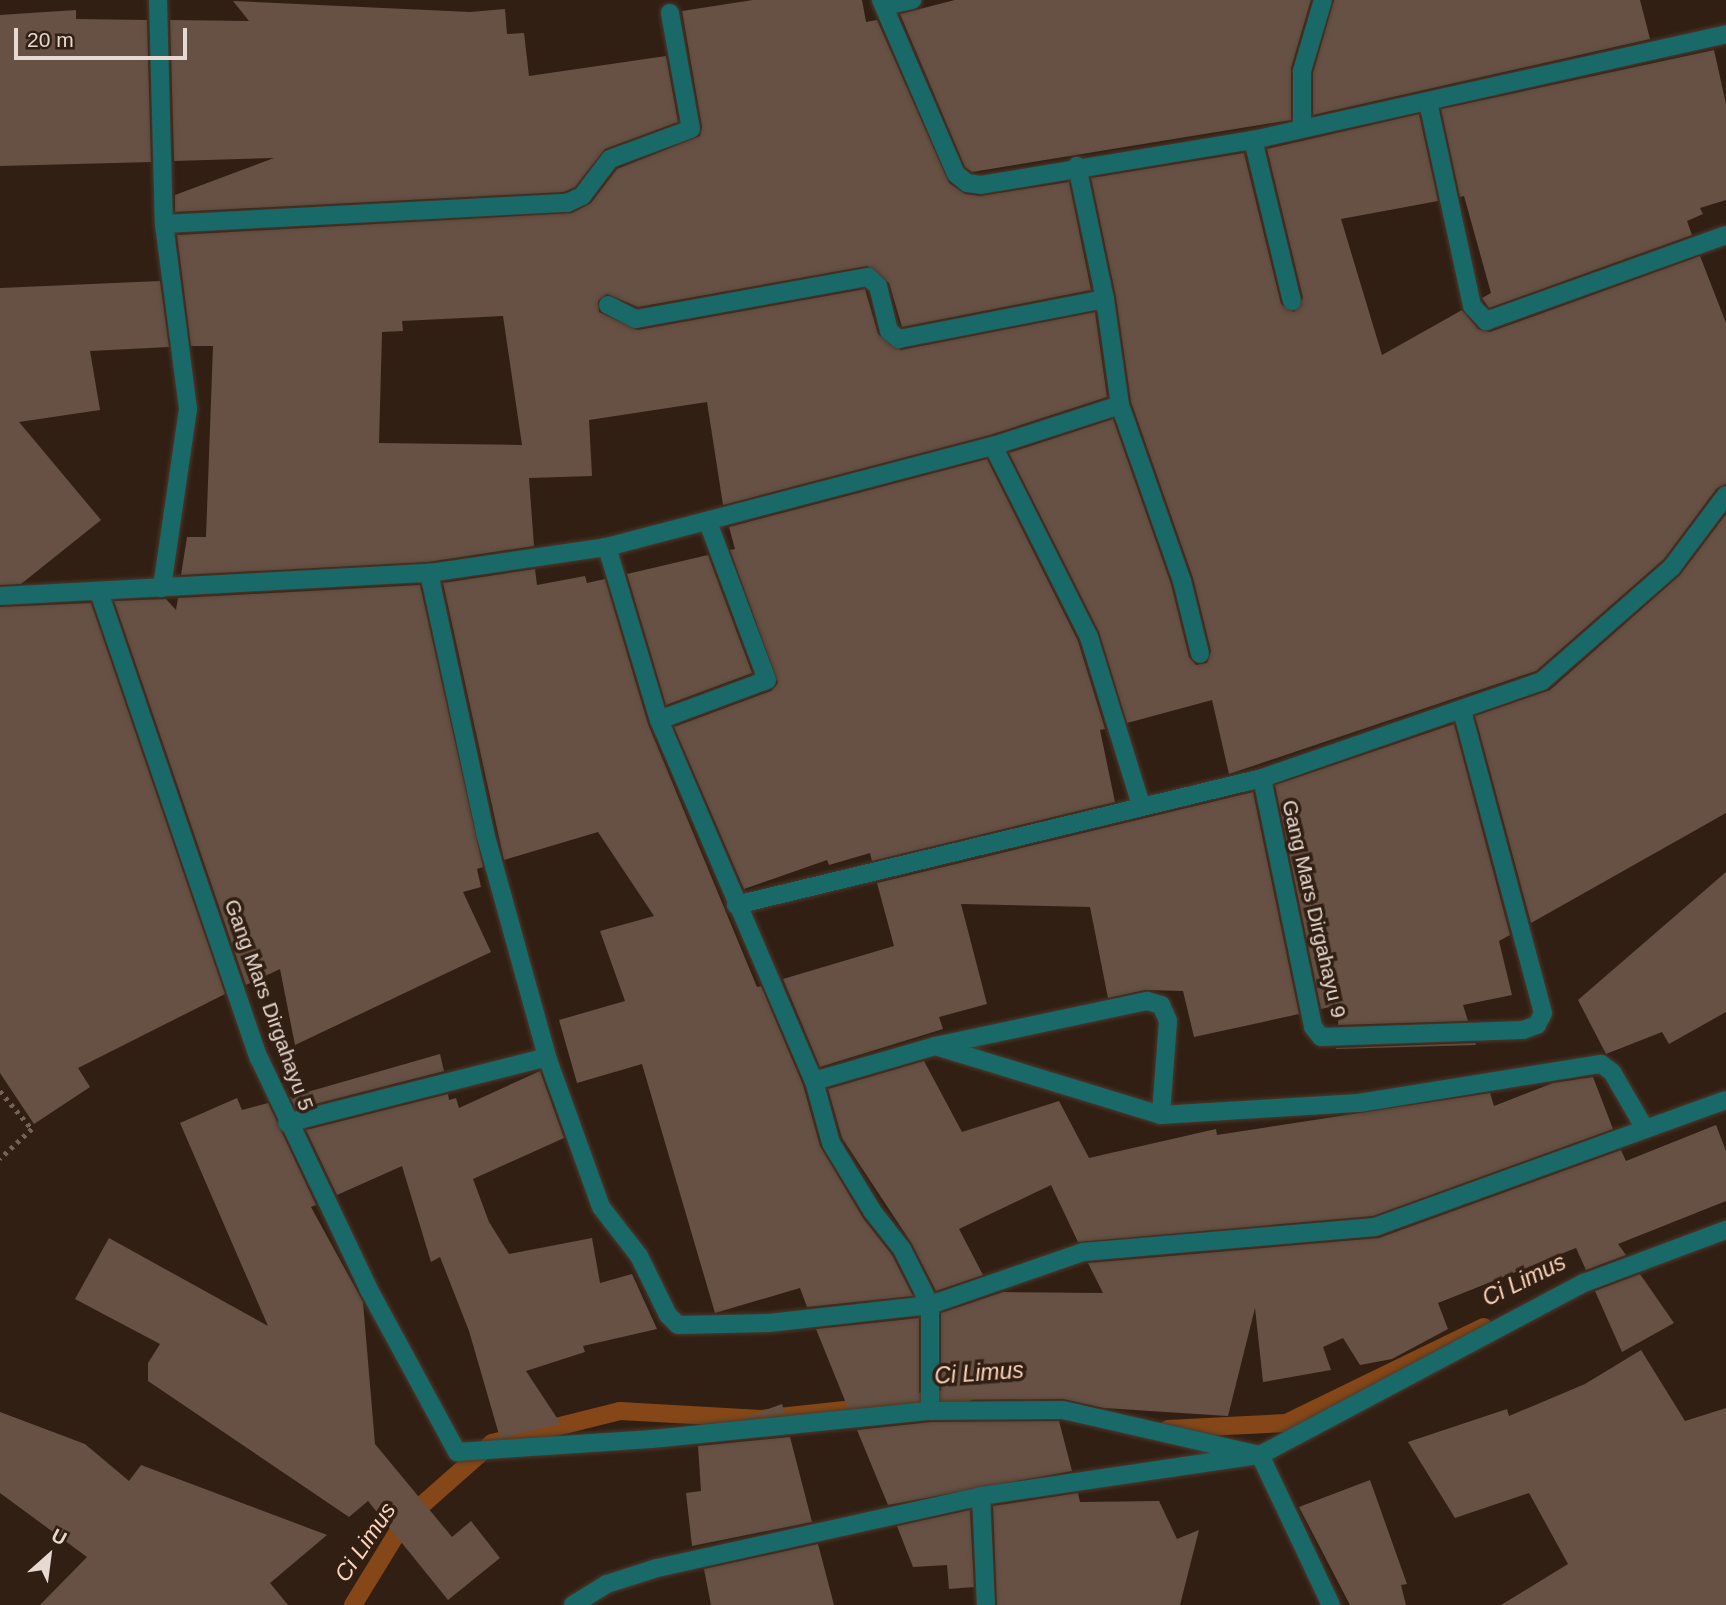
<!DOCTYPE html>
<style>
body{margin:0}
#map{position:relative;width:1726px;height:1605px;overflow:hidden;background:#321f13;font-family:Helvetica,sans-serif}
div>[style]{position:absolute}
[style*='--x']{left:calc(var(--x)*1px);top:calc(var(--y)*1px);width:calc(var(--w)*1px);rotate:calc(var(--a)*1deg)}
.stream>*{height:18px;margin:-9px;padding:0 9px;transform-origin:9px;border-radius:9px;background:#854717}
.building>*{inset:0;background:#675144}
.path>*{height:4.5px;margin-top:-2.25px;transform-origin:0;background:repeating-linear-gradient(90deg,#746359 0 3.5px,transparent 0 8.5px)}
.roads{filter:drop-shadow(0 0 2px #4b392e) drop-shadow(0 0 2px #4b392e)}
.minor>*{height:18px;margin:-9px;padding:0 9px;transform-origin:9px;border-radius:9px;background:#196968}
span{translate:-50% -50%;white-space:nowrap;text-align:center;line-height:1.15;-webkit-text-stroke:7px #321f13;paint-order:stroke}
.street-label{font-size:21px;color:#e6d9d1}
.water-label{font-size:23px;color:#fad4bc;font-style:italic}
.north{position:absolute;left:14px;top:1521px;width:70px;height:70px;-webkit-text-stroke:5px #321f13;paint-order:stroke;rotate:28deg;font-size:19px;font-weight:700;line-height:28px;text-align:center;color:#e6d9d1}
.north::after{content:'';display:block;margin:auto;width:24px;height:32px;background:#e6d9d1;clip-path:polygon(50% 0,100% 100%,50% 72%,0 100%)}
.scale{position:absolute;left:14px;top:28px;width:173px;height:32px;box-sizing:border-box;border:4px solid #e6d9d1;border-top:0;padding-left:9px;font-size:21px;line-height:24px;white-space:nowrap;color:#e6d9d1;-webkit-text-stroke:5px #321f13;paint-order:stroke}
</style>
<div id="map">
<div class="stream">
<i style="--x:1168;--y:1429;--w:118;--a:-2.9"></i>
<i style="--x:1286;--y:1423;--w:220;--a:-25.9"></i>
<i style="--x:353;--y:1605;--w:100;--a:-58.5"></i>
<i style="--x:405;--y:1520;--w:116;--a:-41.5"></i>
<i style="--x:492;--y:1443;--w:132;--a:-14"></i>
<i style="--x:620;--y:1411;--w:141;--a:3.2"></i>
<i style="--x:761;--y:1419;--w:203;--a:-6.2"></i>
</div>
<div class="building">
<i style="clip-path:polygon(evenodd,753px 0,862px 0,866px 22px,877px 20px,949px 183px,965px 194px,980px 196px,1069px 182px,1091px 290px,902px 327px,889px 283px,867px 266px,638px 307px,607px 294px,598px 301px,599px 312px,638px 330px,865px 289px,878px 334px,901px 350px,1095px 312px,1107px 397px,990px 435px,723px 505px,707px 402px,589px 420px,592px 476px,529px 478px,534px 546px,428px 562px,181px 575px,187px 537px,206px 537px,213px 346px,191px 346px,177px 235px,572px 213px,591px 203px,617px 169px,700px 136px,702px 127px,682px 11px,753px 0,503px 316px,522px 445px,379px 443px,382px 332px,403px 331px,402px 321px,503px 316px)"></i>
<i style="clip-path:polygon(955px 0,1311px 0,1291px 68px,1291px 120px,972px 172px,965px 167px,900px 14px)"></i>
<i style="clip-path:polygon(1334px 0,1640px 0,1650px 39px,1313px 115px,1313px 73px)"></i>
<i style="clip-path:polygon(233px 1px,470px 12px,505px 9px,507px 34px,524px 33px,529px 76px,666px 56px,678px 122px,605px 149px,575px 187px,564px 192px,175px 212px,175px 195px,274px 158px,174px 161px,170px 20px,249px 21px)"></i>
<i style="clip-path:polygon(76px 10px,76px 19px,147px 20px,151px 162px,0 166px,0 15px)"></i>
<i style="clip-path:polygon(1714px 50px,1726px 104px,1726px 200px,1700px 208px,1703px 214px,1687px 221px,1692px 235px,1489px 308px,1482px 298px,1491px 293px,1464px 196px,1460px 197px,1441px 109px)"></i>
<i style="clip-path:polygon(1419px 114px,1438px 201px,1341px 219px,1382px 355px,1462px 310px,1478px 329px,1490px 332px,1700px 256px,1726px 323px,1726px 484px,1717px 488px,1664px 559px,1536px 671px,1229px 774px,1212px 700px,1127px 723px,1099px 632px,1009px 453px,1113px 419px,1171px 584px,1189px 657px,1196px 665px,1207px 663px,1211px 651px,1193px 578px,1131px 402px,1116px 297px,1091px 178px,1244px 153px,1281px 304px,1294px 312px,1303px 298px,1267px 149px)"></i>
<i style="clip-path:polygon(160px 281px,169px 347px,90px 351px,100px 410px,19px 422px,101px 520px,21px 584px,0 585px,0 288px)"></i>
<i style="clip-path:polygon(987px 459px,1078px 641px,1105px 729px,1100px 730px,1115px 802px,872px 861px,870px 853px,829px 865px,827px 860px,744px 889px,674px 727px,771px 691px,778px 683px,730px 550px,735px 549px,729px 527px)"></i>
<i style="clip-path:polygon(1726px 514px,1726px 813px,1531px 923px,1475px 716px,1550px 690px,1680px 575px)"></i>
<i style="clip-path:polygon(708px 555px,752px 673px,666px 705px,627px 574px)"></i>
<i style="clip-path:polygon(535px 569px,537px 585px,585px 576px,587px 583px,605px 579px,648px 724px,757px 987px,761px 986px,803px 1085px,820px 1146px,863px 1218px,892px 1255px,913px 1296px,807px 1307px,800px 1288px,715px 1313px,642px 1064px,577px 1083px,559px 1020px,625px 1001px,600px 931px,654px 916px,598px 832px,504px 860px,443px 583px)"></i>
<i style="clip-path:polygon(420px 585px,483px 867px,477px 869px,481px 887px,463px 892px,491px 952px,295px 1045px,280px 969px,246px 985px,114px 601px,166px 599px,176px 610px,178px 598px)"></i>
<i style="clip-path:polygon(91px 603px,225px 994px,78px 1068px,90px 1087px,34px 1124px,0 1073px,0 607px)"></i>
<i style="clip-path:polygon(1454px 724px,1510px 935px,1499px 941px,1512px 995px,1463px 1005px,1468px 1021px,1338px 1025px,1339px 1005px,1321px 1009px,1275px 785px)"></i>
<i style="clip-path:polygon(1253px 792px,1299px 1014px,1194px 1037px,1183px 991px,1145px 990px,1108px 998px,1090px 907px,961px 904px,987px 1004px,939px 1017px,943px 1029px,820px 1067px,783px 979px,894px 946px,877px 883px)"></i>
<i style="clip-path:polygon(1726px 872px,1726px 1012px,1669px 1044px,1662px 1032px,1606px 1054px,1578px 1000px)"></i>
<i style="clip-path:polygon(1475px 1043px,1476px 1045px,1336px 1049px,1336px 1048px)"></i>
<i style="clip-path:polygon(440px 1054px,444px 1071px,296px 1109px,290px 1097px)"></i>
<i style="clip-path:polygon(924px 1061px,962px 1132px,1059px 1101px,1089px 1158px,1216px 1129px,1217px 1135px,1490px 1093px,1494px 1106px,1553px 1083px,1593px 1077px,1613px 1129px,1373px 1216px,1078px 1242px,1051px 1185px,959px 1229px,983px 1275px,936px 1291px,912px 1244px,842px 1138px,828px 1089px)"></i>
<i style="clip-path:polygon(540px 1071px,564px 1138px,473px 1179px,489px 1222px,509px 1254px,592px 1238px,600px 1283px,632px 1274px,657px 1329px,583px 1346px,585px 1352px,526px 1371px,561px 1424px,500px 1438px,469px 1331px,440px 1257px,431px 1262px,402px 1166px,337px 1195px,306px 1130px,448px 1094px,449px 1100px,456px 1098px,459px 1108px)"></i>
<i style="clip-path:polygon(237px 1098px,242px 1110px,268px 1103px,316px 1205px,311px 1207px,363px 1302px,375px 1444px,452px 1537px,471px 1521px,500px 1558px,448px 1600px,368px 1501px,349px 1517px,148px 1381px,148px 1363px,160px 1344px,75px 1299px,109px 1238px,268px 1326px,180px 1123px)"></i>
<i style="clip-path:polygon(1716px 1125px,1726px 1151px,1726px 1201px,1618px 1244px,1626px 1255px,1586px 1270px,1576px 1248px,1438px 1303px,1448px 1329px,1392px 1359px,1360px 1365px,1343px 1338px,1323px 1347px,1331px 1370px,1263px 1382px,1255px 1308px,1228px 1416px,1104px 1408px,1063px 1399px,941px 1400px,941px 1313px,1003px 1292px,1103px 1293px,1088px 1263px,1379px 1238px,1621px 1150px,1626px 1161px)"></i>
<i style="clip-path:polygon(1640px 1274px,1674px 1323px,1622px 1352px,1595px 1291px)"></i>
<i style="clip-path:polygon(919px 1318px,919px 1401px,848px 1408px,816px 1329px)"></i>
<i style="clip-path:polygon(1641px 1350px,1685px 1421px,1726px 1408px,1726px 1605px,1501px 1605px,1568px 1564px,1529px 1493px,1455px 1518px,1408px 1442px,1507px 1409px,1509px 1416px,1585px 1384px)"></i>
<i style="clip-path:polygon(782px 1404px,785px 1414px,744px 1418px)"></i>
<i style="clip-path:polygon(0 1412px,85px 1444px,129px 1481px,141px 1465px,327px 1535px,270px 1583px,288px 1605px,40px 1605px,87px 1557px,0 1493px)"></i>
<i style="clip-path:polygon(1059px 1421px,1072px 1471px,888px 1505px,857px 1430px,931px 1422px)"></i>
<i style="clip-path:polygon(790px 1437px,812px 1522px,692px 1546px,686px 1493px,701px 1491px,698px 1446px)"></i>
<i style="clip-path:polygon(1370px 1480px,1407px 1584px,1401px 1585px,1406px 1605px,1350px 1605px,1299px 1507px)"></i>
<i style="clip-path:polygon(1078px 1493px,1080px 1502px,1159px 1501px,1177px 1539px,1199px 1530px,1180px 1605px,997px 1605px,993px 1506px)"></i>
<i style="clip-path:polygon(970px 1510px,974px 1587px,949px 1589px,947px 1565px,913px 1567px,897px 1526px)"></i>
<i style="clip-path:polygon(818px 1544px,834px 1605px,711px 1605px,704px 1569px)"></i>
</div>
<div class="path">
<i style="--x:0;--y:1091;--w:50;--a:49.9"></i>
<i style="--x:32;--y:1129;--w:44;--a:136.8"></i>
</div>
<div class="roads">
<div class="minor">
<i style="--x:158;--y:0;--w:224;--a:88.5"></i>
<i style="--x:164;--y:224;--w:187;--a:82.6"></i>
<i style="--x:188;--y:409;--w:181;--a:98.3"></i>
<i style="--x:881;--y:0;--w:189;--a:66.7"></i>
<i style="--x:956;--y:174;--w:14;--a:39"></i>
<i style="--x:967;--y:183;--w:14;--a:8"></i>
<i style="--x:981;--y:185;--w:276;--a:-9.4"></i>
<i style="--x:1253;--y:140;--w:485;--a:-12.6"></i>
<i style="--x:884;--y:6;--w:29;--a:-12"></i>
<i style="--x:1428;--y:102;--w:209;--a:77.8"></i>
<i style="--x:1472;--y:306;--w:21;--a:47"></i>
<i style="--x:1486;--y:321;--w:255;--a:-19.7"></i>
<i style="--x:1302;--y:128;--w:57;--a:-90"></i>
<i style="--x:1302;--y:71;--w:74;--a:-73.5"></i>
<i style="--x:1253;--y:140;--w:166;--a:76.4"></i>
<i style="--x:164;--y:224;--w:404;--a:-3"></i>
<i style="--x:567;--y:203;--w:17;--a:-25"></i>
<i style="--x:582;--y:196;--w:46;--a:-52.9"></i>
<i style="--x:610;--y:159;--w:86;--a:-20.3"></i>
<i style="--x:691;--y:129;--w:118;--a:-100.3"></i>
<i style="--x:608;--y:305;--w:31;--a:27"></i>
<i style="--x:636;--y:319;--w:236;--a:-10.3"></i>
<i style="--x:868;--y:277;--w:13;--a:42"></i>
<i style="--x:878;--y:286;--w:46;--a:76.3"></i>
<i style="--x:889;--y:331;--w:13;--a:39"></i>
<i style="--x:899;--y:339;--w:210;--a:-11"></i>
<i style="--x:1120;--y:405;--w:187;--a:70.6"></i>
<i style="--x:1182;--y:581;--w:75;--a:76.1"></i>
<i style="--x:993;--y:446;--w:214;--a:63.3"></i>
<i style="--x:1089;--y:637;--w:176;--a:72.8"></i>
<i style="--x:607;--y:547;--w:181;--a:73.3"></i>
<i style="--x:659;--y:720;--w:393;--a:66.8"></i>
<i style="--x:814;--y:1081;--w:64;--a:74.7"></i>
<i style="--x:831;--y:1143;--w:81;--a:58.7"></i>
<i style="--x:873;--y:1212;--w:47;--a:51.9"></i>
<i style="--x:902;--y:1249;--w:63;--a:63.4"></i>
<i style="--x:930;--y:1305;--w:106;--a:90"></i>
<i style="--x:429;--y:573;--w:266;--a:77.8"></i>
<i style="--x:485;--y:833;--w:232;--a:74.5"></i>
<i style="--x:547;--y:1057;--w:159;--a:70.2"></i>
<i style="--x:601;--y:1207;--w:62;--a:52.2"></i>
<i style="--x:639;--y:1256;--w:66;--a:63.8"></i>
<i style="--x:668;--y:1315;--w:14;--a:45"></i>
<i style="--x:678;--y:1325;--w:91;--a:-1.3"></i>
<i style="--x:769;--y:1323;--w:162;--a:-6.4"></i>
<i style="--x:930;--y:1305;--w:162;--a:-19.1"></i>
<i style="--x:1083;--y:1252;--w:293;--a:-4.9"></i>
<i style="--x:1375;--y:1227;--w:373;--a:-19.9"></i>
<i style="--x:99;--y:592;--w:493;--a:71.1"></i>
<i style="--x:259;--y:1058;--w:255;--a:64.6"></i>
<i style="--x:368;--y:1288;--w:187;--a:61.5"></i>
<i style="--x:457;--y:1452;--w:195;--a:-3.8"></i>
<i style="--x:652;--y:1439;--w:279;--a:-5.8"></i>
<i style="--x:930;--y:1411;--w:133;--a:-0.4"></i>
<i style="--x:1063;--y:1410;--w:202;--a:12.9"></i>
<i style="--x:0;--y:596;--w:430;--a:-3.1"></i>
<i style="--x:429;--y:573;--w:180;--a:-8.3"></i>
<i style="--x:607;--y:547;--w:399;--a:-14.7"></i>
<i style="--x:993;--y:446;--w:133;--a:-17.9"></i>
<i style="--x:1120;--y:405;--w:107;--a:-98.1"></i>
<i style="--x:1105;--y:299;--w:136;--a:-101.9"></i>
<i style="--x:659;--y:720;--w:115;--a:-20.3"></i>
<i style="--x:767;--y:680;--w:169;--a:-110.5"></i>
<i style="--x:1262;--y:778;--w:254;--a:78.4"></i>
<i style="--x:1313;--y:1027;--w:13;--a:51"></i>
<i style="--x:1321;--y:1037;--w:202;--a:-2"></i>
<i style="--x:1523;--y:1030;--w:15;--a:-20"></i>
<i style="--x:1537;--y:1025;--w:13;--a:-63"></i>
<i style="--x:1543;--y:1013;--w:314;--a:-105"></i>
<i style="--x:736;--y:905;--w:541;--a:-13.57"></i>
<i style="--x:1262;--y:778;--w:296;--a:-19.1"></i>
<i style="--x:1542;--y:681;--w:173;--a:-41.2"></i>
<i style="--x:1672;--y:567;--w:90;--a:-53.1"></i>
<i style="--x:935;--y:1046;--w:236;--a:17"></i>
<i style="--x:1161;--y:1115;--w:198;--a:-3.5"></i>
<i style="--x:1359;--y:1103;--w:245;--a:-9.2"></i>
<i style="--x:1601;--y:1064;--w:14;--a:36"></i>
<i style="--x:1612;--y:1072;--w:66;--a:59.9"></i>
<i style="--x:814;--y:1081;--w:126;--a:-16.1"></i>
<i style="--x:935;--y:1046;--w:217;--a:-12"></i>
<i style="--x:1147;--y:1001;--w:15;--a:16"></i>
<i style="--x:1161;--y:1005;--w:17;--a:66"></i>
<i style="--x:1168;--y:1021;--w:94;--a:94.3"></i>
<i style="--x:287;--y:1123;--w:268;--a:-14.2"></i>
<i style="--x:1260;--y:1455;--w:166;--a:64.7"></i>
<i style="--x:981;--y:1496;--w:109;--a:87.4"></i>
<i style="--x:573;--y:1605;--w:40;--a:-32"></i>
<i style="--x:607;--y:1584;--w:52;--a:-17.7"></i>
<i style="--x:657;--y:1568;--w:332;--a:-12.5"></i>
<i style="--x:981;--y:1496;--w:282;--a:-8.4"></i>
<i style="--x:1260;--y:1455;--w:367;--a:-28"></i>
<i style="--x:1584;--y:1283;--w:152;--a:-20.5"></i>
</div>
</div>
<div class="street-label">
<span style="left:1314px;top:909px;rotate:77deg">Gang Mars Dirgahayu 9</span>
<span style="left:269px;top:1005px;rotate:70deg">Gang Mars Dirgahayu 5</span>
</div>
<div class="water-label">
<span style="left:1524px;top:1280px;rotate:-26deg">Ci Limus</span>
<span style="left:979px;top:1373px;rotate:-4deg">Ci Limus</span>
<span style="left:365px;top:1542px;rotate:-56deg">Ci Limus</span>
</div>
<div class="north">U</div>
<div class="scale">20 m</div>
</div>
